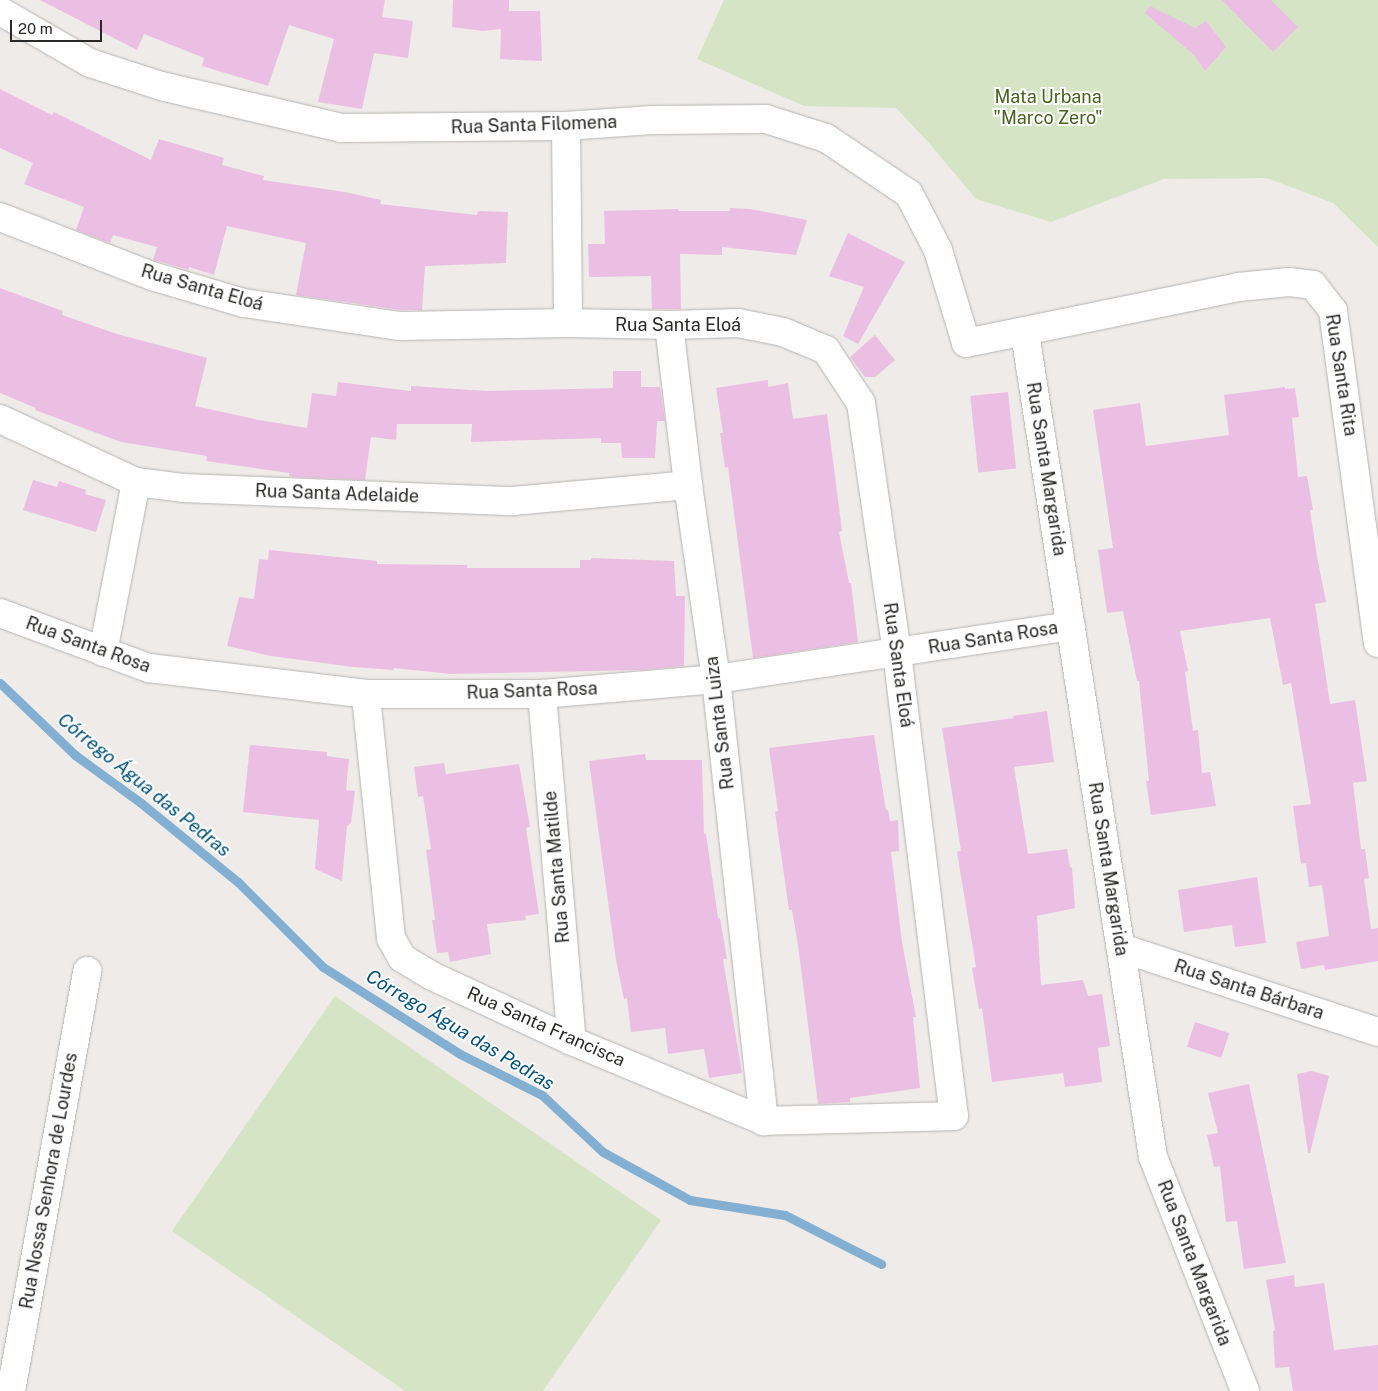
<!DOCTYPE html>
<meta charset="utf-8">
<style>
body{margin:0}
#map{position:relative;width:1378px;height:1391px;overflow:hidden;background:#efebe8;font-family:"Public Sans",sans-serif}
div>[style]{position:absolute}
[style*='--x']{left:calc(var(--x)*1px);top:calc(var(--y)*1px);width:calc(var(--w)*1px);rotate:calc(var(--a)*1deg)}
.green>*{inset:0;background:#d6e4c6}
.stream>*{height:9px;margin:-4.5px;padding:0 4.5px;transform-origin:4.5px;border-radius:4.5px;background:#83afd2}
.building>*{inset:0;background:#ebbfe3;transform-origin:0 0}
.roads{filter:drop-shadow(0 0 1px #b7b3b1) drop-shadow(0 0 1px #b7b3b1)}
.minor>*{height:28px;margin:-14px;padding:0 14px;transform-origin:14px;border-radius:14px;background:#fff}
span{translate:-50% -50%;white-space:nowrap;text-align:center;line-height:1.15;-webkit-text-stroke:4px #fff;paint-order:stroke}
.park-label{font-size:18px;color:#47611e}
.street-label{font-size:18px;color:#292827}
.water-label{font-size:19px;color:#01517d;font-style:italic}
.scale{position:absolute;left:10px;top:20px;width:92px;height:22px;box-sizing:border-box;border:2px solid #292827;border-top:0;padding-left:6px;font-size:15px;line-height:18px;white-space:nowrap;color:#292827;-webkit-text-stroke:4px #fff;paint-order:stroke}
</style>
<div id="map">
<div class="green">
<i style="clip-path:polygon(724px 0,1378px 0,1378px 247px,1333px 203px,1267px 178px,1164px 179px,1051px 222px,976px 199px,929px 143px,896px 108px,804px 106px,697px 59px)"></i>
<i style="clip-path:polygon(335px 996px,661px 1220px,543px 1391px,405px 1391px,172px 1231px)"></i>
</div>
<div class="stream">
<i style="--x:0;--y:683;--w:104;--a:43.8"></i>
<i style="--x:75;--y:755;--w:82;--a:36"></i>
<i style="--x:141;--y:803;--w:125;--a:39.2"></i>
<i style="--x:238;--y:882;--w:120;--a:45"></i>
<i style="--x:323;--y:967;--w:162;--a:32.4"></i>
<i style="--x:460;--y:1054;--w:92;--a:26.6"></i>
<i style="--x:542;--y:1095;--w:83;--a:43.1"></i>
<i style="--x:603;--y:1152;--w:99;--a:28.9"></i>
<i style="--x:690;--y:1200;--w:96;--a:9"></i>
<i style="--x:785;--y:1215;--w:108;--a:27"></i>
</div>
<div class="building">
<i style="clip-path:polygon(40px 0,385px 0,382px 17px,413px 21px,408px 58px,374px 53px,362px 109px,318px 102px,334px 39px,289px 25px,268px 86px,202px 66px,204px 58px,144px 34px,137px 50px)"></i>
<i style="clip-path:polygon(453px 0,509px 0,509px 11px,540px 11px,542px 61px,500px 59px,501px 29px,483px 31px,452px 27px)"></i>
<i style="clip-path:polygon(1222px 0,1271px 0,1298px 27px,1273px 52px)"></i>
<i style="clip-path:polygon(1150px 6px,1195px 28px,1206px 21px,1226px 47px,1205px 71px,1194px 55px,1145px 13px)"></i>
<i style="clip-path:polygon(0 89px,52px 115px,54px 112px,151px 160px,159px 139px,224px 158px,222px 165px,264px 176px,263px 180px,345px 192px,381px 200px,380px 204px,477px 215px,478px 211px,508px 212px,506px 263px,425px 266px,422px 310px,401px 310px,296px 295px,306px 243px,227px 226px,214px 275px,189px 267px,189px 270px,157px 261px,153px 260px,157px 247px,113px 235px,110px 243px,76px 230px,84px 207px,24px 184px,33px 163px,0 148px)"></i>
<i style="clip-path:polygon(730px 208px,750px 209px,807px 220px,796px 255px,722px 247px,722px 255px,680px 254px,681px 309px,652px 309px,651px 276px,589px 277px,588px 244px,605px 244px,604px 211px,678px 209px,679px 211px,730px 211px)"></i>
<i style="clip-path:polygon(848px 233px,905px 262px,858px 344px,843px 336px,864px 287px,829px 276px)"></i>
<i style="clip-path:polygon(0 288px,63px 311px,62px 315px,117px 334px,207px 358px,195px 406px,259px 420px,307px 428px,312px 393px,336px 396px,338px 382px,411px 391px,411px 386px,487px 391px,613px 388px,613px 371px,641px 371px,641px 387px,660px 387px,665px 421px,657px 421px,655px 458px,622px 458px,621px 443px,601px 443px,601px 438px,471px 442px,472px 424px,397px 424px,396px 440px,371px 437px,365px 480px,292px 477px,289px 476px,289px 473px,206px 461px,207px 456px,121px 442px,35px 410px,36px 408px,0 393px)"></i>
<i style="clip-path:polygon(875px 335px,895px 360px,875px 377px,865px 377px,850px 357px)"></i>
<i style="clip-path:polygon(768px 380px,768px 387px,788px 383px,793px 419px,827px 414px,842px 531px,839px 532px,849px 583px,851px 583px,858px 642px,753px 658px,728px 467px,725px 468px,720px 433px,723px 433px,716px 388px)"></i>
<i style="clip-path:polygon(1285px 387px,1285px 389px,1295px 388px,1299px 417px,1292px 418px,1298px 477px,1307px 476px,1313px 510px,1310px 510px,1317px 556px,1326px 602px,1315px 604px,1330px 704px,1355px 700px,1367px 781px,1353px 783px,1361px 849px,1365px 849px,1369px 878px,1364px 879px,1371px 929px,1378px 928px,1378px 961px,1325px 970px,1324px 965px,1301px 969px,1296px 942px,1329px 936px,1322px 885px,1309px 887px,1306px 863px,1301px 864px,1293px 806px,1311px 804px,1291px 683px,1283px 685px,1270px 618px,1180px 631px,1188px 671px,1185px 672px,1193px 731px,1198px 730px,1202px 773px,1210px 772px,1216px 806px,1151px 815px,1146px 781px,1149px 781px,1139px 681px,1137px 681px,1123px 611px,1107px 613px,1098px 550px,1113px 548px,1093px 410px,1140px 403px,1146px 446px,1229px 435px,1224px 395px)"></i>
<i style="left:1008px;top:392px;width:77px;height:38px;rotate:84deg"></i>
<i style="clip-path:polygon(33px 480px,57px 487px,59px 481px,86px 490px,85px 494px,106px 500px,96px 532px,23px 510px)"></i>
<i style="clip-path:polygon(269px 550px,377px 561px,377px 564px,467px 565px,467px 568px,580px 568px,580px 560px,591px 560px,591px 558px,674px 561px,676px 596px,685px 596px,684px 666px,642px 670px,451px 674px,394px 668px,394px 670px,353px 667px,271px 656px,227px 646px,239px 597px,254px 599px,259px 559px,268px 560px)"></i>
<i style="clip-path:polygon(1047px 711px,1054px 762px,1014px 767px,1028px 854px,1067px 849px,1070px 867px,1072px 868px,1075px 908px,1037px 916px,1041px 985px,1083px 980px,1088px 996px,1102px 994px,1110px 1046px,1098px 1048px,1102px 1082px,1065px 1087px,1063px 1073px,992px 1082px,982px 1008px,979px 1009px,972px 968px,976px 967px,957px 852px,961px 851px,942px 728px,1014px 718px,1013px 716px)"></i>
<i style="clip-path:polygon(874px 735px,886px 810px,888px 810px,890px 821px,898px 820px,899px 851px,891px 852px,902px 942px,916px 1017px,913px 1017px,920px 1088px,850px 1098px,850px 1102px,818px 1104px,798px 945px,792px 910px,789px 910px,775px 812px,778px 811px,769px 748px)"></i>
<i style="clip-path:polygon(250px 745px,327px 752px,327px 756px,349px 759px,346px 790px,355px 791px,351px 823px,347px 826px,342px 881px,315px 869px,319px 820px,243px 812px)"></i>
<i style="clip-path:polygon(645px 754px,646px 760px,702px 760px,704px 834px,706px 834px,718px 918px,720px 918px,727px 959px,723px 959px,742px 1073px,709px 1078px,704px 1049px,668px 1054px,665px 1028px,631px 1032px,627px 998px,624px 999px,616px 960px,589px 761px)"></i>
<i style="clip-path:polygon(444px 763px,446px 774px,519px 764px,530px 827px,526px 828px,539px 914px,525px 916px,526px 920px,487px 924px,491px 954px,450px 962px,448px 952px,437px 953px,432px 920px,435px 920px,426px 850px,431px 849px,423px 796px,418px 797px,414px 767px)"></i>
<i style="clip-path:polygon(1257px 877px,1266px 943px,1235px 947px,1232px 925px,1184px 932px,1178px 890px)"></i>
<i style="left:1195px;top:1022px;width:36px;height:26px;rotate:18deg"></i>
<i style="clip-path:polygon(1311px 1071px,1329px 1076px,1310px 1153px,1308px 1153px,1297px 1074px)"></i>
<i style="clip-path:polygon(1249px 1084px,1286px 1263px,1244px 1269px,1237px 1221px,1226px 1222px,1220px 1166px,1214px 1167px,1207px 1135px,1218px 1133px,1208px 1093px)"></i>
<i style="clip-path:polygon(1294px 1275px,1295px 1287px,1324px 1283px,1334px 1350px,1378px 1345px,1378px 1391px,1293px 1391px,1289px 1367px,1275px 1368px,1273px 1331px,1275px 1330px,1266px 1280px)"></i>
</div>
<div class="roads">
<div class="minor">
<i style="--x:0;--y:11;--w:104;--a:30"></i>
<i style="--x:90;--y:63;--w:75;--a:17.9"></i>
<i style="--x:161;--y:86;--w:185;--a:13.1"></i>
<i style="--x:341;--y:128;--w:225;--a:-0.5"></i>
<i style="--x:566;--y:126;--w:86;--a:-4"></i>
<i style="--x:652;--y:120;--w:114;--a:-0.5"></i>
<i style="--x:766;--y:119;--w:63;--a:17.6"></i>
<i style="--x:826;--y:138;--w:100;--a:34"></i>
<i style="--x:909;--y:194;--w:63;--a:62.6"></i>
<i style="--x:938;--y:250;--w:97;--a:73.2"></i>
<i style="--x:966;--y:343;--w:279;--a:-11.6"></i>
<i style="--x:1239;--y:287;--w:50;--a:-5.7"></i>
<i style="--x:1289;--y:282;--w:24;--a:7"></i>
<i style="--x:1313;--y:285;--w:33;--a:52"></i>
<i style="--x:1333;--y:311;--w:335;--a:82.3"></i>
<i style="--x:566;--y:126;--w:197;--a:89.4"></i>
<i style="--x:0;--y:217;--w:163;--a:21.2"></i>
<i style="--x:152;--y:276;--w:96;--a:16.4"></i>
<i style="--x:244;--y:303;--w:158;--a:8.4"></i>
<i style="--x:400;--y:326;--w:168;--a:-1"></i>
<i style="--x:568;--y:323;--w:101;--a:1.1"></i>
<i style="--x:669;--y:325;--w:69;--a:-1.7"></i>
<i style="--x:738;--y:323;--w:46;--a:11.3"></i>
<i style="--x:783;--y:332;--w:47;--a:22.7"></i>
<i style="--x:826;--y:350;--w:64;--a:56.6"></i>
<i style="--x:861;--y:403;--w:253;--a:81.8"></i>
<i style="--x:897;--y:653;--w:466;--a:83"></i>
<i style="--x:954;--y:1116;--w:190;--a:178.5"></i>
<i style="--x:764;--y:1121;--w:208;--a:-157.4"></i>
<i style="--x:572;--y:1041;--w:154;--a:-155.1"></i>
<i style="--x:432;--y:976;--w:35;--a:-149"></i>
<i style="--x:402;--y:958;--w:23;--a:-119"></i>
<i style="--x:391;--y:938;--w:245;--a:-95.9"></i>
<i style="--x:669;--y:325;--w:161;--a:83.2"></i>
<i style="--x:688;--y:485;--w:196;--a:81.8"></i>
<i style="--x:716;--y:679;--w:445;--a:83.8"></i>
<i style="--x:1025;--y:333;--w:834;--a:81.17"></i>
<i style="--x:1153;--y:1157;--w:251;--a:68.5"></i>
<i style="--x:0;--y:419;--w:150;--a:24.9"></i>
<i style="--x:136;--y:482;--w:47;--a:7.3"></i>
<i style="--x:183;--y:488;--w:330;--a:2.3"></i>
<i style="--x:513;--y:501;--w:176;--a:-5.2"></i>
<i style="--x:0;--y:613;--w:159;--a:20.3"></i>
<i style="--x:149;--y:668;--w:219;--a:6.8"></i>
<i style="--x:366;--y:694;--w:176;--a:0"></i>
<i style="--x:542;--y:694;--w:175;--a:-4.9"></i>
<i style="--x:716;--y:679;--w:359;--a:-8.5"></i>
<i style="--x:103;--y:652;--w:173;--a:-79"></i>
<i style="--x:542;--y:694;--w:348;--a:85.1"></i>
<i style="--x:1121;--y:948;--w:270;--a:18.1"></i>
<i style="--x:11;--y:1391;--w:427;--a:-79.7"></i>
</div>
</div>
<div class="park-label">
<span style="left:1048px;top:108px">Mata Urbana<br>"Marco Zero"</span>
</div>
<div class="street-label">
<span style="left:534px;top:125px;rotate:-2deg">Rua Santa Filomena</span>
<span style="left:202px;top:288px;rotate:16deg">Rua Santa Eloá</span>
<span style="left:678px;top:325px">Rua Santa Eloá</span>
<span style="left:1341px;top:375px;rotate:81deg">Rua Santa Rita</span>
<span style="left:1046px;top:469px;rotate:81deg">Rua Santa Margarida</span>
<span style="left:337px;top:494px;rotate:2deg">Rua Santa Adelaide</span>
<span style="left:993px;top:638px;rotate:-9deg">Rua Santa Rosa</span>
<span style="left:88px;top:645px;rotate:20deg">Rua Santa Rosa</span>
<span style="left:898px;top:665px;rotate:82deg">Rua Santa Eloá</span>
<span style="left:532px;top:691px;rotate:-2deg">Rua Santa Rosa</span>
<span style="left:720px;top:723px;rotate:-97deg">Rua Santa Luiza</span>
<span style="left:557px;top:867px;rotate:-95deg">Rua Santa Matilde</span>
<span style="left:1108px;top:869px;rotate:81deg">Rua Santa Margarida</span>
<span style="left:1249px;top:990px;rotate:18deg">Rua Santa Bárbara</span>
<span style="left:546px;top:1027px;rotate:24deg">Rua Santa Francisca</span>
<span style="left:49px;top:1181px;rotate:-80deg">Rua Nossa Senhora de Lourdes</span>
<span style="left:1194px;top:1263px;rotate:69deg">Rua Santa Margarida</span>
</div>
<div class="water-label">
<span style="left:144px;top:785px;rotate:39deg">Córrego Água das Pedras</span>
<span style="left:460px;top:1030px;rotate:31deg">Córrego Água das Pedras</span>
</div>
<div class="scale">20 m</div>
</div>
